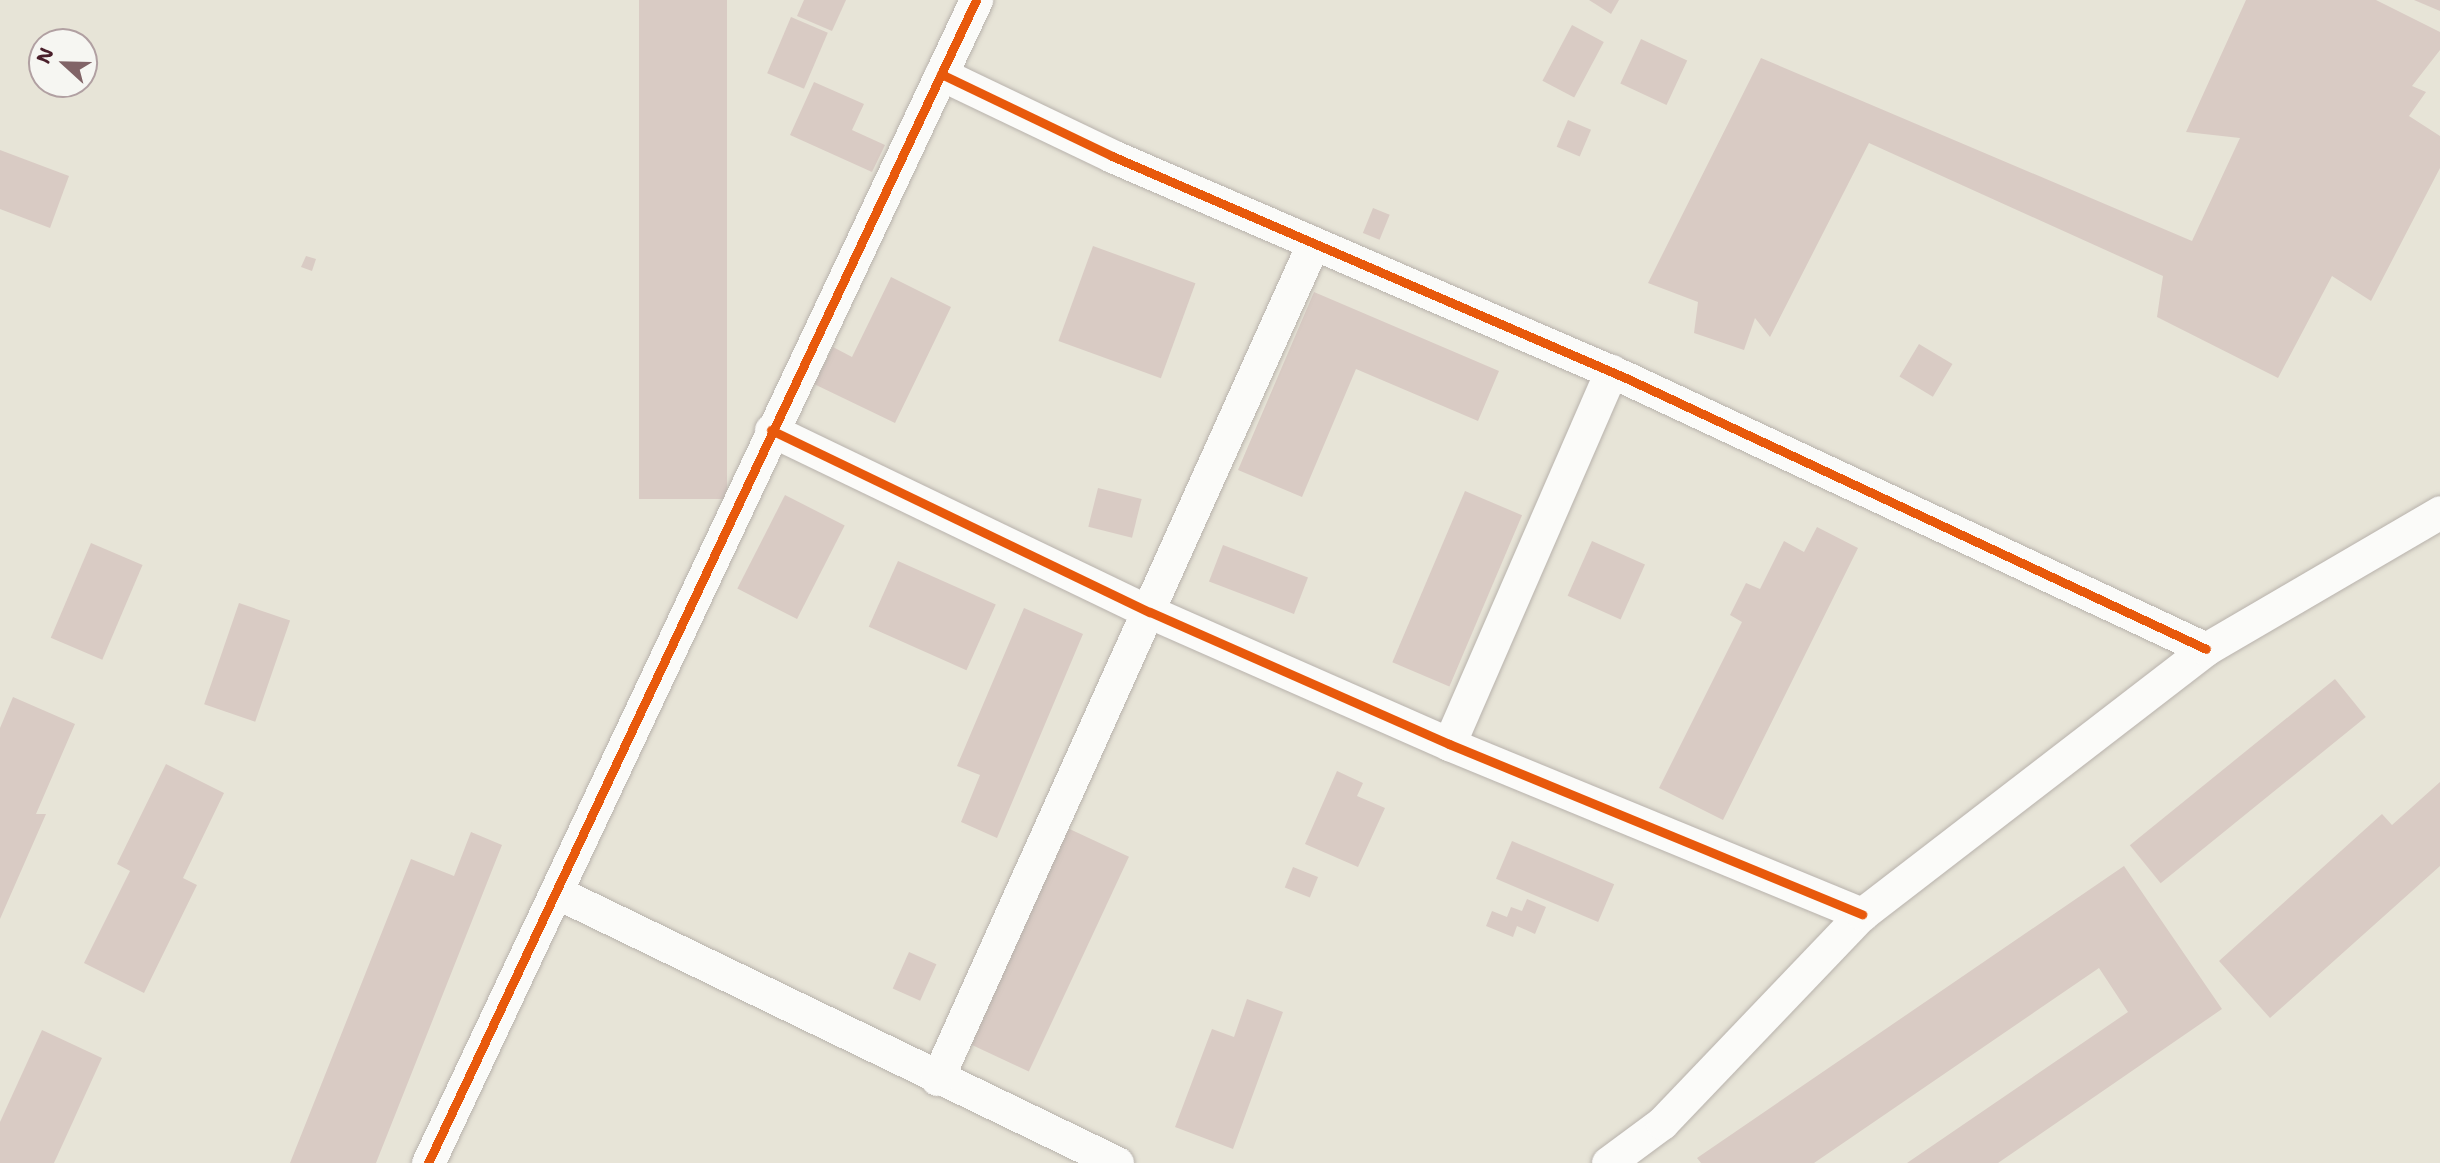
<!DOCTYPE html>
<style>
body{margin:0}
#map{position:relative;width:2440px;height:1163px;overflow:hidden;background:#e7e4d7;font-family:"Shantell Sans",sans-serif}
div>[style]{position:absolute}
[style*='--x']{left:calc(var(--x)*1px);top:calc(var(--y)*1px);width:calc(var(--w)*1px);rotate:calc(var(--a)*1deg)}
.building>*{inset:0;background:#d9cbc4;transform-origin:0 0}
.roads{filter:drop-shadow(0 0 2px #b8b2ac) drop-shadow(0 0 2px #b8b2ac)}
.street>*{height:33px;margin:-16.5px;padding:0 16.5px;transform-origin:16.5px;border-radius:16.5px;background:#fbfbf9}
.cycleway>*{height:9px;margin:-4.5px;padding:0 4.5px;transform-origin:4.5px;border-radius:4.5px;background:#e8590c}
span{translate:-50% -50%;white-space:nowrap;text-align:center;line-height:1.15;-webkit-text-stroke:5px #f6f6f2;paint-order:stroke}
.north{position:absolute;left:28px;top:28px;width:70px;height:70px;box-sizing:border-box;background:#f6f6f2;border:2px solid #b1a0a2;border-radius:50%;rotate:292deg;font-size:19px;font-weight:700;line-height:28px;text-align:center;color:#4a1f2b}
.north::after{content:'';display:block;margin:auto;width:24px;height:32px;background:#816467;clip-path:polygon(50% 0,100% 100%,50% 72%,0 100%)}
</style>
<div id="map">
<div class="building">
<i style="left:639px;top:0;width:88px;height:499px"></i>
<i style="clip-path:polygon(804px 0,846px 0,832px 31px,797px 16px)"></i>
<i style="clip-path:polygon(1589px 0,1619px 0,1611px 14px)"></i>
<i style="clip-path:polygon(2246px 0,2376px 0,2440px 32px,2440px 50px,2412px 86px,2426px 92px,2409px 116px,2440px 136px,2440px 168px,2371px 301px,2332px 276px,2278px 378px,2157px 317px,2163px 276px,1869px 143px,1770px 337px,1755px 318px,1744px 350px,1694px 333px,1698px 302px,1648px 283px,1761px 58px,2192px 241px,2240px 138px,2186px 132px)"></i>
<i style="clip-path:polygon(2414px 0,2440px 0,2440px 11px)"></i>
<i style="left:791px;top:17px;width:40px;height:61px;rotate:23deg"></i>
<i style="left:1572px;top:25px;width:36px;height:63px;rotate:28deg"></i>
<i style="left:1641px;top:39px;width:51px;height:49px;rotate:25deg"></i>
<i style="clip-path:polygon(814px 82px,864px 104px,852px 130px,885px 145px,872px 172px,790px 135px)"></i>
<i style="left:1568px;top:120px;width:25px;height:29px;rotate:23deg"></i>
<i style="clip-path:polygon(0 150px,69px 176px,50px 228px,0 209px)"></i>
<i style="left:1373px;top:208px;width:18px;height:27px;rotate:22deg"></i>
<i style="left:1093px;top:246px;width:109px;height:101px;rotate:20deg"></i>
<i style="clip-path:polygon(306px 256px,316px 259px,312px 271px,301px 267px)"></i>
<i style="clip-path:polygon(891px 277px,951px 307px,895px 423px,814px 384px,833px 347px,852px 357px)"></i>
<i style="clip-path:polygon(1314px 292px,1499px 371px,1478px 421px,1356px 369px,1302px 497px,1238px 470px)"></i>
<i style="left:1919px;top:344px;width:39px;height:38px;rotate:31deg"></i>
<i style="left:1098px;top:488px;width:45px;height:40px;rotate:14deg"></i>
<i style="left:1465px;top:491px;width:62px;height:186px;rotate:23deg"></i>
<i style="left:785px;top:495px;width:67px;height:105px;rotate:27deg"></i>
<i style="clip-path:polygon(1817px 527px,1858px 548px,1723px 820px,1659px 788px,1742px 622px,1730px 615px,1746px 583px,1760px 589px,1784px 541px,1804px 552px)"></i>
<i style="left:1592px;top:541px;width:58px;height:60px;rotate:24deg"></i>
<i style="left:91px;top:543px;width:56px;height:103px;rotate:23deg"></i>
<i style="left:1223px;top:545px;width:91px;height:39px;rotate:21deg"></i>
<i style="left:898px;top:561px;width:107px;height:72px;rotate:24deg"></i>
<i style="left:239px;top:603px;width:54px;height:107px;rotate:19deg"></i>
<i style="clip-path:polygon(1024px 608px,1083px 634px,997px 838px,961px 822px,980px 775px,957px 766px)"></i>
<i style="left:2335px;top:679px;width:49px;height:264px;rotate:51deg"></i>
<i style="clip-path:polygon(13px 697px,75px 724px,36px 814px,46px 814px,0 919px,0 728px)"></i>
<i style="clip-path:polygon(166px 764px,224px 793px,183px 878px,197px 885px,144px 993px,84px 963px,130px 871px,117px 864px)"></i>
<i style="clip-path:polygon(1337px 771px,1363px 783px,1357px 796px,1385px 808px,1358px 867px,1305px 844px)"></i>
<i style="clip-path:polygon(2440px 782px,2440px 866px,2270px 1018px,2219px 961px,2382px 814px,2392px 825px)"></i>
<i style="left:1061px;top:825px;width:75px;height:237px;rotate:25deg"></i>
<i style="clip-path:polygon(471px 832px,502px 845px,376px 1163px,290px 1163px,411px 859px,454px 876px)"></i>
<i style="left:1512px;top:841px;width:111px;height:41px;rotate:23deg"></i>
<i style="clip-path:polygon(2124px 866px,2222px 1009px,1998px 1163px,1907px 1163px,2128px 1012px,2099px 968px,1814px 1163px,1701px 1163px,1697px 1158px)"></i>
<i style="left:1293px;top:867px;width:27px;height:22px;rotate:22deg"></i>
<i style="clip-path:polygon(1527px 899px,1546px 907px,1535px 934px,1517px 926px,1513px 937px,1486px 926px,1492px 911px,1507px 917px,1511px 907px,1522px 911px)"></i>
<i style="left:909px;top:952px;width:30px;height:40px;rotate:24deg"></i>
<i style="clip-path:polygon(1247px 999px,1283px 1012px,1233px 1149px,1175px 1127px,1212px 1029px,1234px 1037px)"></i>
<i style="clip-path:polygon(42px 1030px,102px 1058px,54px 1163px,0 1163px,0 1122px)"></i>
</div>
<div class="roads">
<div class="street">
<i style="--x:941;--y:74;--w:190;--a:25.6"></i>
<i style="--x:1112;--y:156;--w:560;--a:23.36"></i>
<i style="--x:1626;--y:378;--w:640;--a:25.04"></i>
<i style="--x:771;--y:430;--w:420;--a:25.7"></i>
<i style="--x:1150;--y:612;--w:327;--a:23.8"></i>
<i style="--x:1449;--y:744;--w:447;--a:22.4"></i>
<i style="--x:1449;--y:744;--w:407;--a:-66.5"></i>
<i style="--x:556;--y:892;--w:623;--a:25.78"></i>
<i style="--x:937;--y:1079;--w:916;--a:-65.76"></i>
<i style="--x:428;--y:1163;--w:1286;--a:-64.77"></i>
<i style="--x:1608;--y:1163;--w:67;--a:-36.5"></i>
<i style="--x:1662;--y:1123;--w:289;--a:-46.3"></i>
<i style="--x:1862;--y:914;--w:434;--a:-37.6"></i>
<i style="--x:2206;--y:649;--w:271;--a:-30.3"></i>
</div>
</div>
<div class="cycleway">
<i style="--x:941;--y:74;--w:190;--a:25.6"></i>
<i style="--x:1112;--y:156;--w:560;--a:23.36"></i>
<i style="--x:1626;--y:378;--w:640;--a:25.04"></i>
<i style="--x:771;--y:430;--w:420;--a:25.7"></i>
<i style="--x:1150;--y:612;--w:327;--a:23.8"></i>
<i style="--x:1449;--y:744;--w:447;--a:22.4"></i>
<i style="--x:428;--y:1163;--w:1286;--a:-64.77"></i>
</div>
<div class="north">N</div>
</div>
